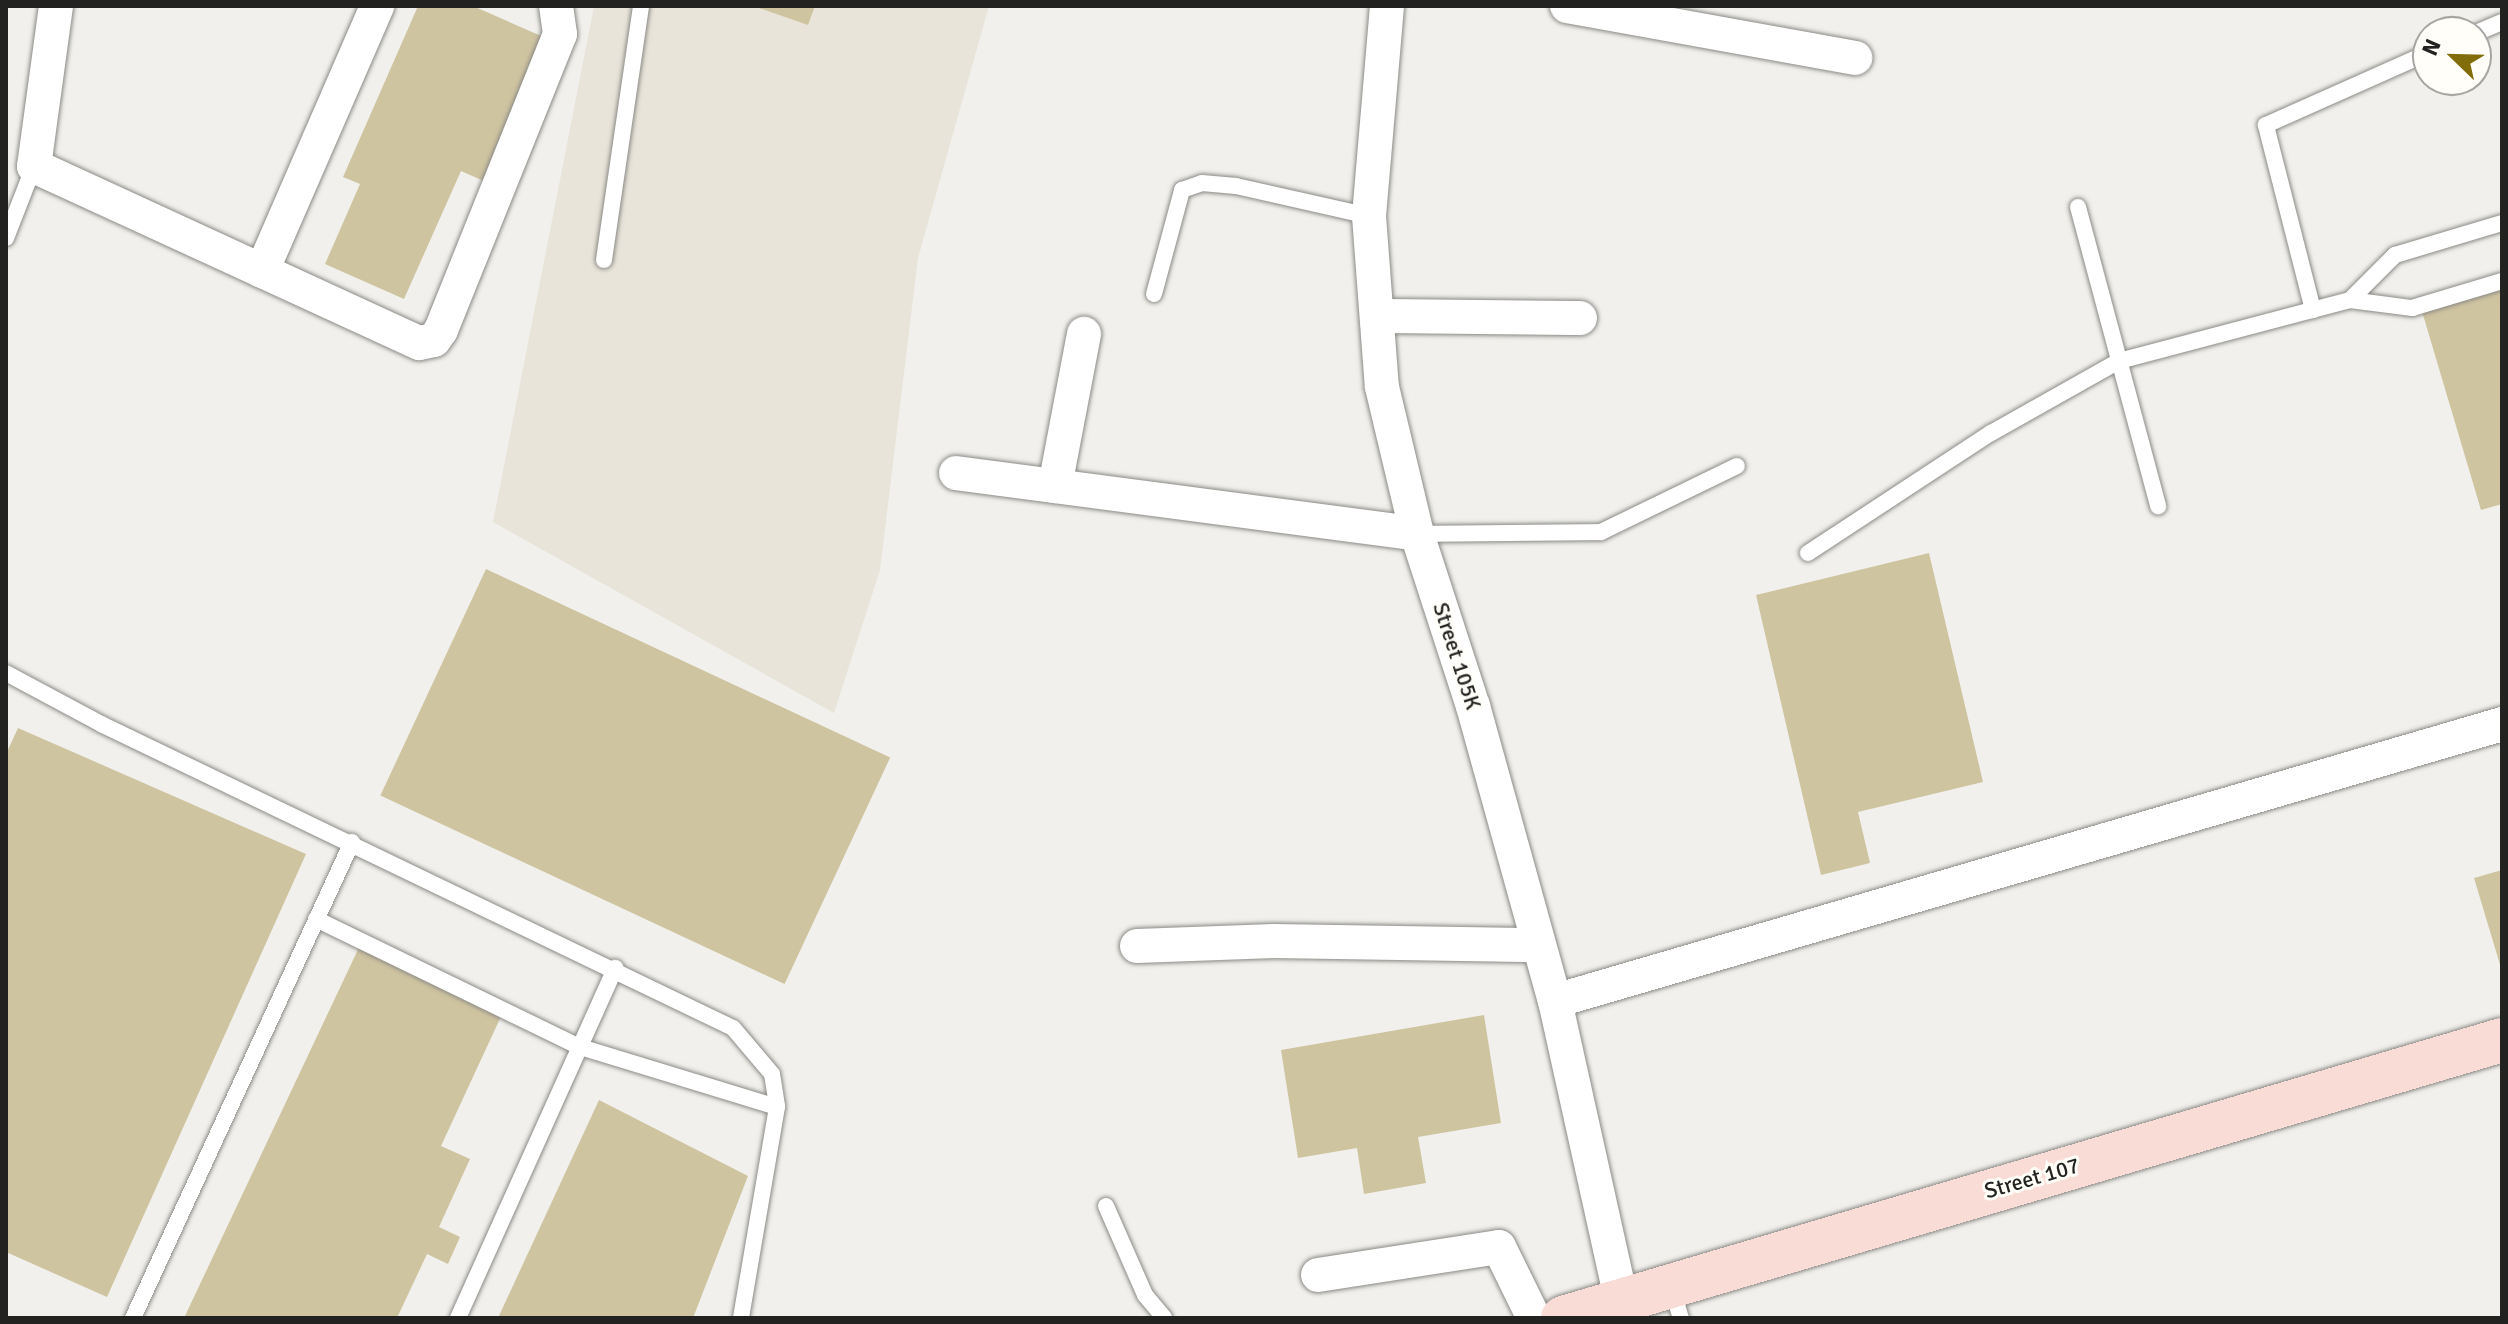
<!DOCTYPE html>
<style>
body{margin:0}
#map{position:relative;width:2508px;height:1324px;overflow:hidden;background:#f1f0ec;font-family:Signika,sans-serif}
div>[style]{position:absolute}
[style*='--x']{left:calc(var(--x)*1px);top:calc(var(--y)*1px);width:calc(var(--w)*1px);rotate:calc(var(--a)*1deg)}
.built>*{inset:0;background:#e8e4d9}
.building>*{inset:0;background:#cfc4a0;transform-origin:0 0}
.roads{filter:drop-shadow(0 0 2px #8b8a86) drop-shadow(0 0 2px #8b8a86)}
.lane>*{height:16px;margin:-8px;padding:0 8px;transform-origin:8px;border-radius:8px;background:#fff}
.street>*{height:34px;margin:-17px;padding:0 17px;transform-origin:17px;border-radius:17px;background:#fff}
.secondary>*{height:44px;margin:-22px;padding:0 22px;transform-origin:22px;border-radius:22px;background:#fadcd7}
span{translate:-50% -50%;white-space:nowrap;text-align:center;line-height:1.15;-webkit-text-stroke:6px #fffef9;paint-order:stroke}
.street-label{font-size:22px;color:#222221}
.frame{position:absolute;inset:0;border:8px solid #222221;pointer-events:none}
.north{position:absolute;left:2412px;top:16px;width:80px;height:80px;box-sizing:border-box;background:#fffef9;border:2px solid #a7a6a3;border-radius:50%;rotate:293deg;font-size:22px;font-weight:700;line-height:32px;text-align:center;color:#222221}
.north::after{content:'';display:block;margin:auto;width:28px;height:36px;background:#816e0b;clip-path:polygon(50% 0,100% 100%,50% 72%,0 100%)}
</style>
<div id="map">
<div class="built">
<i style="clip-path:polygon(594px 6px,989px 6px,918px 258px,880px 570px,834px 713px,493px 522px)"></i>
</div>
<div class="building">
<i style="clip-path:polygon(418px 6px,473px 6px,548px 39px,486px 182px,461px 171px,404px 299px,325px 264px,360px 184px,343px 177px)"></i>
<i style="clip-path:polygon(753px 6px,815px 6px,808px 25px)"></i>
<i style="clip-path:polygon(2502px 284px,2502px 504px,2481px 510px,2421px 308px)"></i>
<i style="clip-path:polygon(1929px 553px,1983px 782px,1858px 812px,1870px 863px,1821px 875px,1756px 595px)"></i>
<i style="left:486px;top:569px;width:446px;height:250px;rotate:25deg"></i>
<i style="clip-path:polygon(18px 728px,306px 854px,107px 1297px,6px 1252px,6px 754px)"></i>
<i style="clip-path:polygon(2502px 870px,2502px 968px,2501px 968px,2474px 878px)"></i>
<i style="clip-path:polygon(362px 941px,504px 1010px,441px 1146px,470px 1159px,439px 1227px,460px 1237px,448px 1264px,427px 1254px,397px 1318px,184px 1318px)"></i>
<i style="clip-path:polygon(1484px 1015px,1501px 1123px,1418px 1137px,1426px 1183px,1364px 1194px,1357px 1148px,1298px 1158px,1281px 1050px)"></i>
<i style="clip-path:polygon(599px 1100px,748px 1176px,693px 1318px,498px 1318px)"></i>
</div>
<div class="roads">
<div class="lane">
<i style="--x:2476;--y:33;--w:28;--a:-23"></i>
<i style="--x:2078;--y:207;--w:310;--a:75"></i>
<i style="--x:6;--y:238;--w:77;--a:-68.7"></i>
<i style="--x:604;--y:260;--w:257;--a:-81.7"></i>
<i style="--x:1154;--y:294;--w:108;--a:-74.9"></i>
<i style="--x:1182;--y:190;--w:21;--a:-19"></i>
<i style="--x:1202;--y:183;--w:34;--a:5"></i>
<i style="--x:1236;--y:186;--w:136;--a:12.7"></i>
<i style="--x:2350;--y:300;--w:64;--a:-45"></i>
<i style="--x:2395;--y:255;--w:112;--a:-16.7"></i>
<i style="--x:2313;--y:310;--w:191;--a:-104.3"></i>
<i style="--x:2266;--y:125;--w:177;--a:-24"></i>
<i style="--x:1417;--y:534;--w:184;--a:-0.6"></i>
<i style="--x:1601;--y:532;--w:151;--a:-25.9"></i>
<i style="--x:1808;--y:553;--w:219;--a:-33.3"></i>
<i style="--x:1991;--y:433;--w:147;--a:-29.4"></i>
<i style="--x:2119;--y:361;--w:239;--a:-14.8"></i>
<i style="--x:2350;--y:300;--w:63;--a:7.4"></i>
<i style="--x:2412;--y:308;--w:94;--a:-16.7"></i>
<i style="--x:6;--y:673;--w:108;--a:28.2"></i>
<i style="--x:101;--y:724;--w:701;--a:25.69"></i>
<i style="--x:733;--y:1028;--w:60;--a:49.7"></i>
<i style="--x:772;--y:1074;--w:33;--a:81"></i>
<i style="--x:777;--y:1107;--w:214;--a:99.7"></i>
<i style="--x:316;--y:919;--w:290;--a:25.9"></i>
<i style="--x:577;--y:1046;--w:209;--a:17"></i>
<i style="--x:1106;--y:1206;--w:97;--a:66.3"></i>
<i style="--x:1145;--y:1295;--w:30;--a:50"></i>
<i style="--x:1672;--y:1289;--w:30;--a:73"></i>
<i style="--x:133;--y:1318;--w:524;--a:-65.29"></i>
<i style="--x:458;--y:1318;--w:384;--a:-65.8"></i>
</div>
<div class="street">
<i style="--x:56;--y:6;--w:162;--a:97.8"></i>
<i style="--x:34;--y:166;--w:424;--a:24.7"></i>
<i style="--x:419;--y:343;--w:15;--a:-11"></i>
<i style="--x:434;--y:340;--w:12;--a:-55"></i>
<i style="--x:441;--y:330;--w:319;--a:-68.1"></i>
<i style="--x:560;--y:34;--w:28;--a:-98"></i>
<i style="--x:1387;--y:6;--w:211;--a:94.9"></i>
<i style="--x:1369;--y:216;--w:171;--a:85.7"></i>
<i style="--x:1382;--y:387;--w:151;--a:76.6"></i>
<i style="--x:1417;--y:534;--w:181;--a:72"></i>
<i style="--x:1473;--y:706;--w:306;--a:74.5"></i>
<i style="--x:1555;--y:1001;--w:304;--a:77.5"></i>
<i style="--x:1567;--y:6;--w:293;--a:10.2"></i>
<i style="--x:262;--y:271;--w:289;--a:-66.5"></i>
<i style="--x:1378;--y:316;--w:202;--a:0.6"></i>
<i style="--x:956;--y:473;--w:465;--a:7.5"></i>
<i style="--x:1055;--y:486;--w:155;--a:-79.2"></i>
<i style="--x:1137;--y:946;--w:137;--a:-2.1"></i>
<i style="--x:1274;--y:941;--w:265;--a:0.9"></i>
<i style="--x:1555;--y:1001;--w:987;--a:-16.3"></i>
<i style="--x:1318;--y:1275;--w:183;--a:-8.8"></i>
<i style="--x:1499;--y:1247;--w:79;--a:63.8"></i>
</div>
<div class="secondary">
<i style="--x:1563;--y:1318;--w:979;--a:-16.49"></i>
</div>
</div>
<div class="street-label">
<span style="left:1457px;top:656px;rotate:72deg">Street 105K</span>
<span style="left:2032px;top:1178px;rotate:-16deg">Street 107</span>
</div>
<div class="frame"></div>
<div class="north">N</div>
</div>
